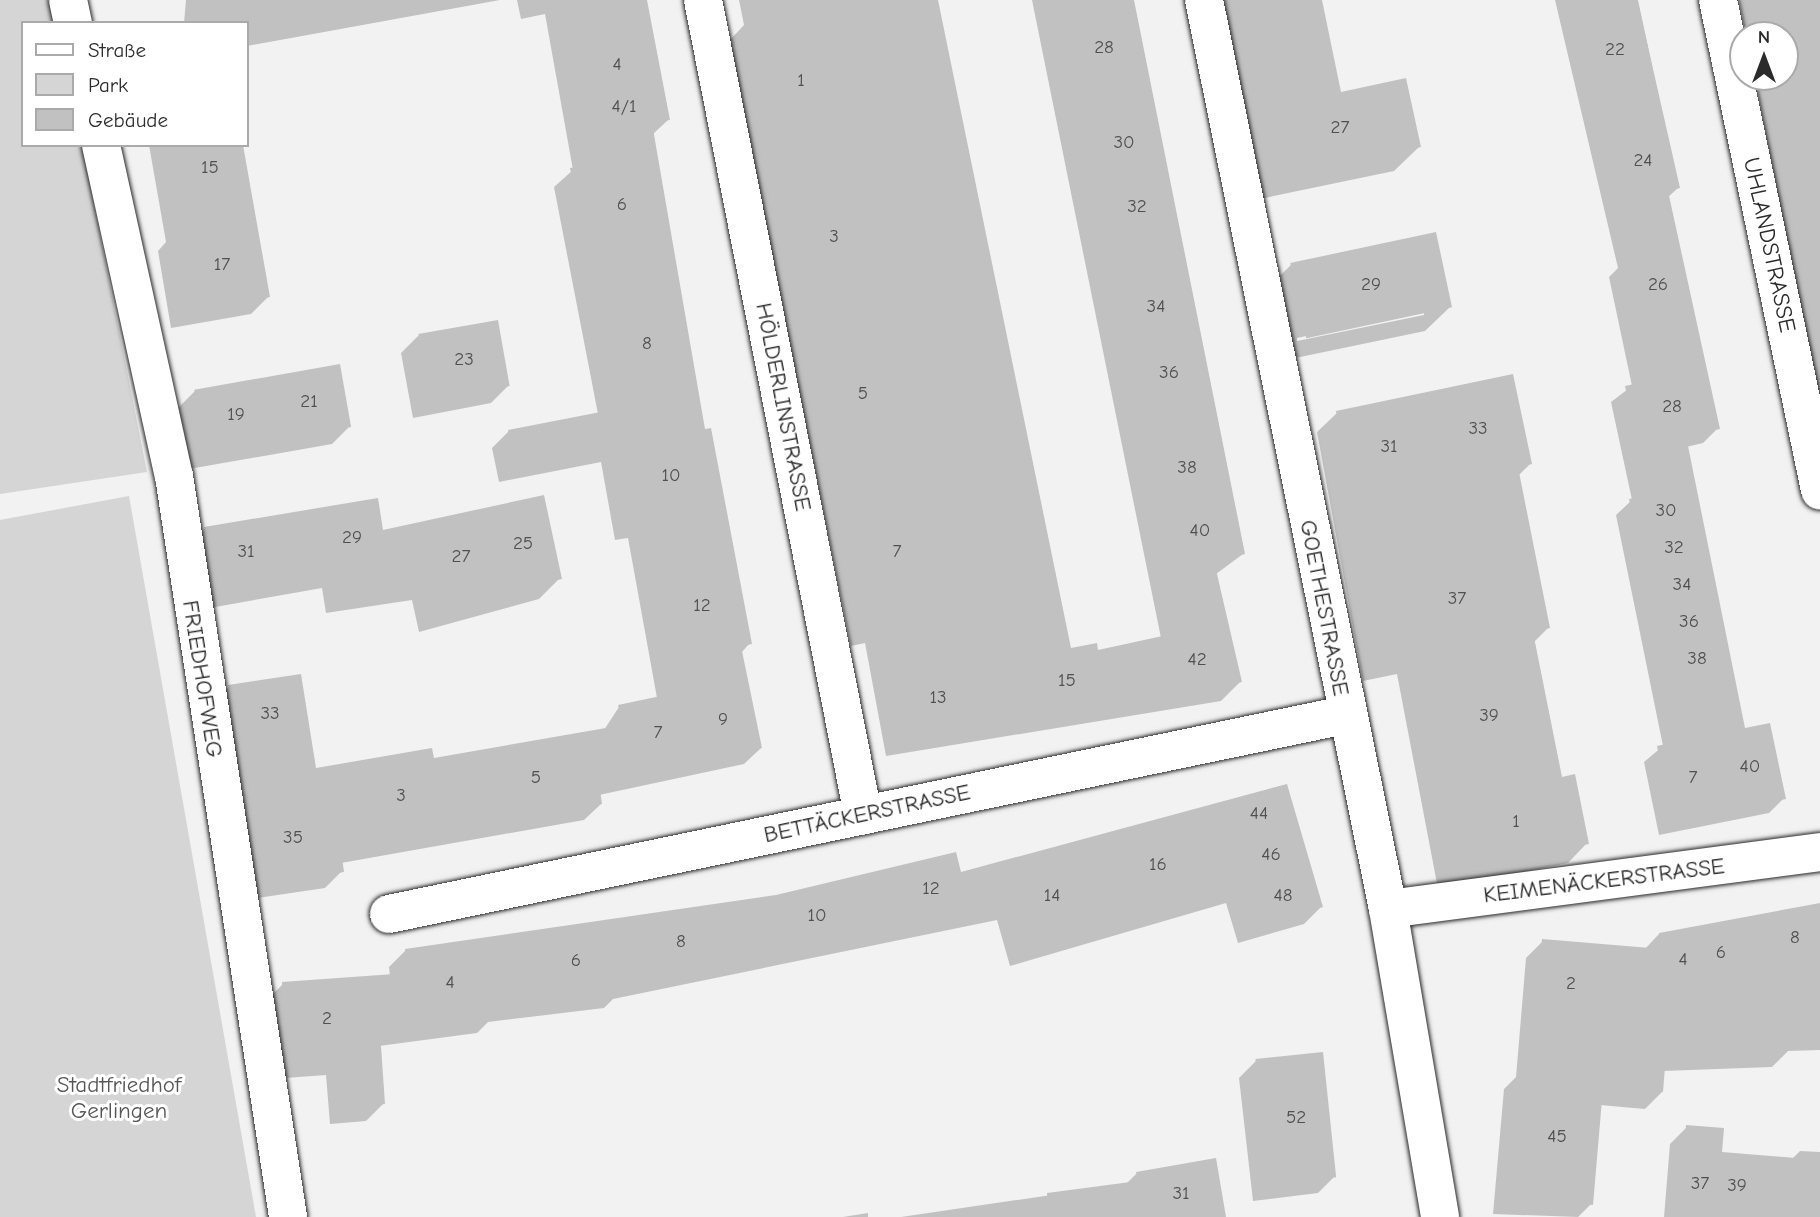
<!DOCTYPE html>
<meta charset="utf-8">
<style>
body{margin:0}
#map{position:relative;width:1820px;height:1217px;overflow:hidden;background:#f2f2f2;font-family:"Comic Neue",sans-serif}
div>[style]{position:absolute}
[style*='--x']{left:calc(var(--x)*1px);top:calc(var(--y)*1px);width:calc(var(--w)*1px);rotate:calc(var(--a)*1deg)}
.green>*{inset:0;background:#d5d5d5}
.shadow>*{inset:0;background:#0003}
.building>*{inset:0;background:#c1c1c1;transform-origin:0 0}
.roads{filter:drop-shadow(0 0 2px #2b2b2b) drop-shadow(0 0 2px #2b2b2b)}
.minor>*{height:38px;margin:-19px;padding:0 19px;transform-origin:19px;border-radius:19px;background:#fff}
span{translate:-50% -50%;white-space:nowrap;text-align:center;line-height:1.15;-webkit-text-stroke:6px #fff;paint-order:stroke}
.number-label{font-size:19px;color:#505050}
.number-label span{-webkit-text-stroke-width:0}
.street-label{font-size:23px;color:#2b2b2b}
.park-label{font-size:23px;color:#565656}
.legend{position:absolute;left:21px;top:21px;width:228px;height:126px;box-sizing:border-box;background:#fff;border:2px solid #aaa;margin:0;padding:9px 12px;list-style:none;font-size:21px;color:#2b2b2b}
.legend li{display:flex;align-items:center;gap:14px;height:35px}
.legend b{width:35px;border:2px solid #aaa}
.north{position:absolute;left:1729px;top:21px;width:70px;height:70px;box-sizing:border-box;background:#fff;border:2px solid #aaa;border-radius:50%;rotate:0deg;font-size:19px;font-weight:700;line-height:28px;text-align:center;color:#2b2b2b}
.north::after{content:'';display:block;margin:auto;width:24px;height:32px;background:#2b2b2b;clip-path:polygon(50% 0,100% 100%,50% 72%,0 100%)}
</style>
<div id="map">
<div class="green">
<i style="clip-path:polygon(0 0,53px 0,57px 23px,23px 23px,23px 145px,82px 145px,147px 472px,0 494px)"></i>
<i style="clip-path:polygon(129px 496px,256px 1217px,0 1217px,0 520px)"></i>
</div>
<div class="shadow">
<i style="clip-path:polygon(186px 0,500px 0,247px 46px,247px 23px,184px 23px)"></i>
<i style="clip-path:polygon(517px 0,614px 0,668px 120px,652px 135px,704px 431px,750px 643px,741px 653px,761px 748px,744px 764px,599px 795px,601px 804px,584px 820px,341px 863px,342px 871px,325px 888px,243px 900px,213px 704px,229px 687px,314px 770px,432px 760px,604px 730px,619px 707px,657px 698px,628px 538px,615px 540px,601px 462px,499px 482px,492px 448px,509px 431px,598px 414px,554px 187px,573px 170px,545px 14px,521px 19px)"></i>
<i style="clip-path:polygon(739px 0,936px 0,1069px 651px,1097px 652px,1161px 638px,1032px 0,1133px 0,1243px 554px,1216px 574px,1240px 682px,1221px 701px,886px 756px,865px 643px,851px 646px,728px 42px,744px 25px)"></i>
<i style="clip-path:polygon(1211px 0,1320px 0,1340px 94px,1419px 147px,1394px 171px,1250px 201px)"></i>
<i style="clip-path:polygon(1555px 0,1638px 0,1678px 188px,1667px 198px,1718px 428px,1703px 443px,1686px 447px,1743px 731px,1784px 798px,1769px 813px,1659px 835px,1644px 762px,1663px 746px,1616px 515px,1632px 500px,1611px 402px,1632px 386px,1609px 277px,1618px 268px)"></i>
<i style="clip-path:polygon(1739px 0,1820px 0,1820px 411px,1755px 77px,1785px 77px,1785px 35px,1746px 35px)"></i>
<i style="clip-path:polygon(149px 145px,242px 145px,268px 297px,251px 314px,171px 328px,158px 251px,166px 242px)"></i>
<i style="clip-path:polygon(evenodd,1291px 265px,1450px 307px,1425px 331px,1281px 361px,1266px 289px,1291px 265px,1424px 311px,1424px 315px,1297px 341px,1297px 338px,1424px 311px)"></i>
<i style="clip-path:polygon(418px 336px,508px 386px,491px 403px,413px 418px,401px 353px)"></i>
<i style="clip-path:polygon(195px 391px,349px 427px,332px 444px,189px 469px,178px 408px)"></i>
<i style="clip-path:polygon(1337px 413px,1530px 464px,1518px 476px,1549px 627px,1533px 643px,1560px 779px,1587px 843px,1568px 863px,1438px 889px,1397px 674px,1363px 681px,1317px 432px)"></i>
<i style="clip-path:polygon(205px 528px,382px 533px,560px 578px,539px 599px,419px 632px,412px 600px,326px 613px,322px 588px,193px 611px,184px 549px)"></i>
<i style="clip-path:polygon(1286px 786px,1321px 907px,1304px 924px,1238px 943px,1226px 903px,1010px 966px,997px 920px,613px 999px,604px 1008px,488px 1022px,477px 1033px,379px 1046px,383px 1104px,366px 1121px,330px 1124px,326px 1075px,272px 1079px,266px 1001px,283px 984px,390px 976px,389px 967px,406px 950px,960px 875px)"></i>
<i style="clip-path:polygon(1820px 906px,1820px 988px,1789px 1050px,1772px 1067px,1663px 1071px,1662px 1092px,1645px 1109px,1600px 1105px,1591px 1204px,1578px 1217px,1493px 1214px,1504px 1089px,1516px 1077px,1526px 958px,1543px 941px,1644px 950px,1659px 934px)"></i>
<i style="clip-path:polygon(1256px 1061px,1335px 1176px,1318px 1193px,1253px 1201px,1239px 1078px)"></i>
<i style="clip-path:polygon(1687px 1127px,1720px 1153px,1791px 1160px,1800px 1151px,1820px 1152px,1820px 1217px,1664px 1217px,1670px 1144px)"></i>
<i style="clip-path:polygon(1137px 1173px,1225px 1217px,901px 1217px,1126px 1184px)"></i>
<i style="clip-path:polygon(868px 1213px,868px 1217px,843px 1217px)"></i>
</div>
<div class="building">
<i style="clip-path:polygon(562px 0,647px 0,670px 120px,652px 123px,705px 429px,711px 428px,752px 644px,741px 646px,762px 748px,599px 783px,602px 804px,341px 850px,344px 872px,259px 885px,228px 685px,301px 674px,316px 768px,432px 748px,434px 758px,623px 725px,618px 705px,675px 693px,644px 522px,631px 524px,617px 447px,515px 467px,508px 430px,616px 409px,570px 168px,591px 165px)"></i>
<i style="clip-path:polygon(850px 0,938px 0,1071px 648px,1097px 643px,1098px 650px,1181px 632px,1055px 0,1134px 0,1245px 554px,1214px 561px,1242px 682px,905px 739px,884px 625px,869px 628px,746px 22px)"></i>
<i style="clip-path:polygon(1241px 0,1322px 0,1341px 92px,1406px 78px,1421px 147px,1274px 178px)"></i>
<i style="clip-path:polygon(1639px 7px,1680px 188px,1668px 191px,1720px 429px,1686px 436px,1745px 728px,1770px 723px,1786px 799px,1673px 821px,1657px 746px,1679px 741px,1629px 499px,1648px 495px,1625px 386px,1648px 381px,1623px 261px,1633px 258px,1577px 20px)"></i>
<i style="clip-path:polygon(1820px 22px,1820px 220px,1802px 222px,1773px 77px,1785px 77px,1785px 35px,1764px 34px)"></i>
<i style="clip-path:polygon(168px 145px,243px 145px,270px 297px,188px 312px,174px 232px,184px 231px)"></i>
<i style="left:1436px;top:232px;width:77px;height:149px;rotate:78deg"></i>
<i style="left:498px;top:320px;width:67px;height:81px;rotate:80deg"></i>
<i style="left:340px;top:364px;width:64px;height:148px;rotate:80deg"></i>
<i style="clip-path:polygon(1513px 374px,1532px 464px,1518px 467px,1550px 628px,1533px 632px,1562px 777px,1575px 774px,1589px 844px,1457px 870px,1416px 656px,1382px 662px,1336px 411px)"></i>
<i style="clip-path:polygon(544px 495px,562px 579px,501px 592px,502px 598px,439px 612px,433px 580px,347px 593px,342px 568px,214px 591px,204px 527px,378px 498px,383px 530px)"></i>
<i style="clip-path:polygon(1287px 784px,1323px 907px,1255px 927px,1243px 887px,1026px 950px,1014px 904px,622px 985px,623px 991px,494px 1007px,495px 1017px,380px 1032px,385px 1104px,346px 1108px,342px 1059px,288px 1063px,282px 982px,408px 973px,405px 949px,776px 895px,956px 852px,961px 872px)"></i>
<i style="clip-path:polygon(1820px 903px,1820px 1050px,1666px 1055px,1663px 1092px,1603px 1088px,1593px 1205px,1509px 1197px,1521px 1070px,1531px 1071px,1542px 939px,1662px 949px,1659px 933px)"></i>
<i style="left:1323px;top:1052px;width:126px;height:68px;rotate:84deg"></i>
<i style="clip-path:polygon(1686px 1125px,1724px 1128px,1722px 1152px,1820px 1160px,1820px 1217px,1679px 1217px)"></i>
<i style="clip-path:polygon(1216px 1158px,1226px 1217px,1049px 1217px,1047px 1193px,1138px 1181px,1136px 1172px)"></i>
</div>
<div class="roads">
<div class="minor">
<i style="--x:68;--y:0;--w:24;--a:78"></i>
<i style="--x:703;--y:0;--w:831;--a:78.89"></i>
<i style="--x:1204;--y:0;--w:927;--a:78.56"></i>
<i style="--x:1388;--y:909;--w:312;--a:80.4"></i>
<i style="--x:1718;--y:0;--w:501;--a:78.24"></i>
<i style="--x:101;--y:145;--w:339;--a:77.6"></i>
<i style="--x:174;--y:476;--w:750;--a:81.25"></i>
<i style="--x:1388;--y:909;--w:436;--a:-7.5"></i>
<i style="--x:389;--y:914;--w:976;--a:-11.76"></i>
</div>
</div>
<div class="number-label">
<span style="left:1104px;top:48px">28</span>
<span style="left:1615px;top:50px">22</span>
<span style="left:617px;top:65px">4</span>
<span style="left:801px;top:81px">1</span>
<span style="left:624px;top:107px">4/1</span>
<span style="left:1340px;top:128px">27</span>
<span style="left:1124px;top:143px">30</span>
<span style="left:1643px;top:161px">24</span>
<span style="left:210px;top:168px">15</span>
<span style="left:622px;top:205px">6</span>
<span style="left:1137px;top:207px">32</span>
<span style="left:834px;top:237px">3</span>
<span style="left:222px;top:265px">17</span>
<span style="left:1371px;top:285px">29</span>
<span style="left:1658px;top:285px">26</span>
<span style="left:1156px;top:307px">34</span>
<span style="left:647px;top:344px">8</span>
<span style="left:464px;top:360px">23</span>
<span style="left:1169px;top:373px">36</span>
<span style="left:863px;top:394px">5</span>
<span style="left:309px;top:402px">21</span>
<span style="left:1672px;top:407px">28</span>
<span style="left:236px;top:415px">19</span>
<span style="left:1478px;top:429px">33</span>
<span style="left:1389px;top:447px">31</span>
<span style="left:1187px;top:468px">38</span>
<span style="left:671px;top:476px">10</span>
<span style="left:1666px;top:511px">30</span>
<span style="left:1200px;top:531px">40</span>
<span style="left:352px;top:538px">29</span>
<span style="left:523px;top:544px">25</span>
<span style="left:1674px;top:548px">32</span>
<span style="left:246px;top:552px">31</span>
<span style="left:897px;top:552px">7</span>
<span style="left:461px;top:557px">27</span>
<span style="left:1682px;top:585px">34</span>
<span style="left:1457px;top:599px">37</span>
<span style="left:702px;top:606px">12</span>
<span style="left:1689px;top:622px">36</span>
<span style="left:1697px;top:659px">38</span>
<span style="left:1197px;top:660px">42</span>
<span style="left:1067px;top:681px">15</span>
<span style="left:938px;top:698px">13</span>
<span style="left:270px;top:714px">33</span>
<span style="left:1489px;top:716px">39</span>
<span style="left:723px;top:720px">9</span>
<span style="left:658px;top:733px">7</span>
<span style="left:1750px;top:767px">40</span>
<span style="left:536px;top:778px">5</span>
<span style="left:1693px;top:778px">7</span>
<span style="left:401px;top:796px">3</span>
<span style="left:1259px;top:814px">44</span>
<span style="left:1516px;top:822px">1</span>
<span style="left:293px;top:838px">35</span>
<span style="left:1271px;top:855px">46</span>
<span style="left:1158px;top:865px">16</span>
<span style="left:931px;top:889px">12</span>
<span style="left:1052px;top:896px">14</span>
<span style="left:1283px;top:896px">48</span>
<span style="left:817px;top:916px">10</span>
<span style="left:1795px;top:938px">8</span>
<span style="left:681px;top:942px">8</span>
<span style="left:1721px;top:953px">6</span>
<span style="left:1683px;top:960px">4</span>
<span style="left:576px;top:961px">6</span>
<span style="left:450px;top:983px">4</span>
<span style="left:1571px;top:984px">2</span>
<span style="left:327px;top:1019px">2</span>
<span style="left:1296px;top:1118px">52</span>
<span style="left:1557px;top:1137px">45</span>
<span style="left:1700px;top:1184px">37</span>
<span style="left:1737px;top:1186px">39</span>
<span style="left:1181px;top:1194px">31</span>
</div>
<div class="street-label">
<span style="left:1769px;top:245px;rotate:78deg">UHLANDSTRASSE</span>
<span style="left:783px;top:407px;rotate:79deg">HÖLDERLINSTRASSE</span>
<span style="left:1324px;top:608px;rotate:79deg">GOETHESTRASSE</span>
<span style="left:202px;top:679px;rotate:81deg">FRIEDHOFWEG</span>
<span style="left:867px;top:814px;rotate:-12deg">BETTÄCKERSTRASSE</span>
<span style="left:1604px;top:881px;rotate:-7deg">KEIMENÄCKERSTRASSE</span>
</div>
<div class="park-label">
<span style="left:119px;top:1098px">Stadtfriedhof<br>Gerlingen</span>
</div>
<ul class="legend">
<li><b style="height:9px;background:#fff"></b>Straße</li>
<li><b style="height:19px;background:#d5d5d5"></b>Park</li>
<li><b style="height:19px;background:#c1c1c1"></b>Gebäude</li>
</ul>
<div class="north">N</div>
</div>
